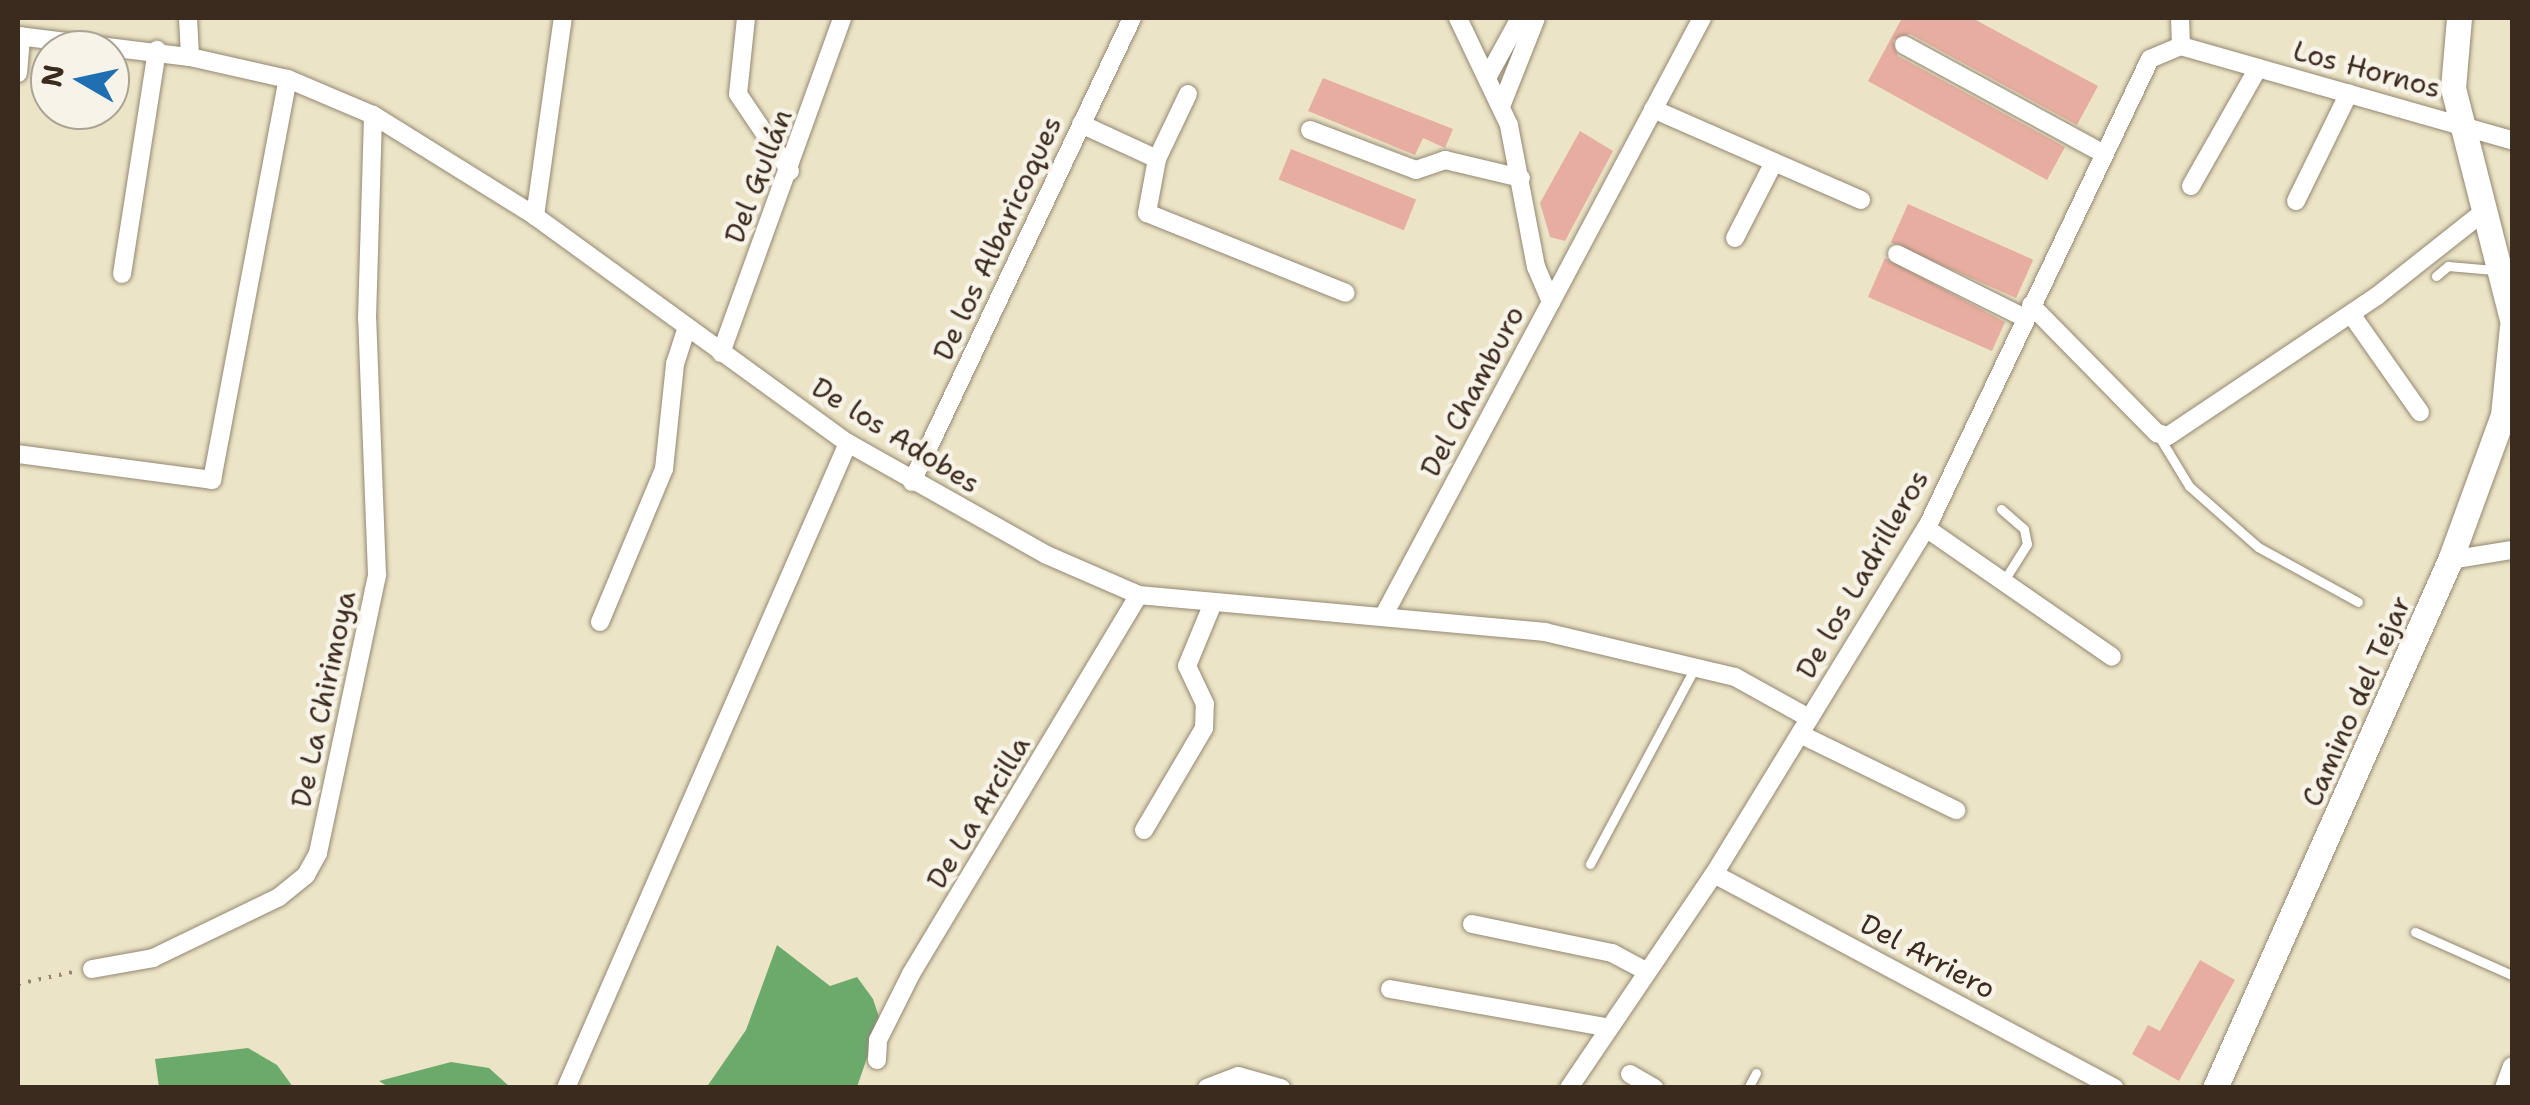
<!DOCTYPE html>
<meta charset="utf-8">
<style>
body{margin:0}
#map{position:relative;width:2530px;height:1105px;overflow:hidden;background:#ebe4c6;font-family:"Shantell Sans",sans-serif}
div>[style]{position:absolute}
[style*='--x']{left:calc(var(--x)*1px);top:calc(var(--y)*1px);width:calc(var(--w)*1px);rotate:calc(var(--a)*1deg)}
.forest>*{inset:0;background:#6caa6c}
.building>*{inset:0;background:#e8ada2;transform-origin:0 0}
.path>*{height:4px;margin-top:-2px;transform-origin:0;background:repeating-linear-gradient(90deg,#938772 0 2.5px,transparent 0 10.5px)}
.roads{filter:drop-shadow(0 0 2px #938772) drop-shadow(0 0 2px #938772)}
.lane>*{height:9px;margin:-4.5px;padding:0 4.5px;transform-origin:4.5px;border-radius:4.5px;background:#fff}
.street>*{height:18px;margin:-9px;padding:0 9px;transform-origin:9px;border-radius:9px;background:#fff}
.secondary>*{height:25px;margin:-12.5px;padding:0 12.5px;transform-origin:12.5px;border-radius:12.5px;background:#fff}
span{translate:-50% -50%;white-space:nowrap;text-align:center;line-height:1.15;-webkit-text-stroke:9px #f7f3e8;paint-order:stroke}
.street-label{font-size:28px;color:#3b2a1e}
.frame{position:absolute;inset:0;border:20px solid #3b2a1e;pointer-events:none}
.north{position:absolute;left:30px;top:30px;width:100px;height:100px;box-sizing:border-box;background:#f7f3e8;border:2px solid #aca397;border-radius:50%;rotate:279deg;font-size:28px;font-weight:700;line-height:40px;text-align:center;color:#3b2a1e}
.north::after{content:'';display:block;margin:auto;width:35px;height:45px;background:#1f6fb2;clip-path:polygon(50% 0,100% 100%,50% 72%,0 100%)}
</style>
<div id="map">
<div class="forest">
<i style="clip-path:polygon(777px 945px,830px 986px,857px 977px,873px 999px,880px 1020px,857px 1087px,706px 1088px,746px 1030px)"></i>
<i style="clip-path:polygon(248px 1048px,277px 1065px,293px 1087px,159px 1087px,155px 1059px)"></i>
<i style="clip-path:polygon(451px 1062px,489px 1068px,510px 1087px,390px 1088px,379px 1081px)"></i>
</div>
<div class="building">
<i style="clip-path:polygon(1902px 18px,1972px 18px,2098px 86px,2077px 125px,1910px 34px,1893px 40px,1898px 56px,2065px 147px,2047px 180px,1868px 81px)"></i>
<i style="clip-path:polygon(1323px 78px,1453px 129px,1445px 148px,1423px 138px,1415px 155px,1308px 111px)"></i>
<i style="clip-path:polygon(1580px 131px,1613px 151px,1565px 241px,1550px 237px,1540px 203px)"></i>
<i style="left:1291px;top:149px;width:135px;height:33px;rotate:22deg"></i>
<i style="left:1908px;top:204px;width:137px;height:42px;rotate:24deg"></i>
<i style="clip-path:polygon(1885px 258px,2005px 322px,1992px 351px,1868px 297px)"></i>
<i style="clip-path:polygon(2200px 960px,2235px 980px,2179px 1081px,2132px 1054px,2148px 1025px,2160px 1031px)"></i>
</div>
<div class="path">
<i style="--x:18;--y:984;--w:56;--a:-12.3"></i>
</div>
<div class="roads">
<div class="lane">
<i style="--x:2436;--y:276;--w:16;--a:-40"></i>
<i style="--x:2448;--y:266;--w:46;--a:5"></i>
<i style="--x:2158;--y:435;--w:60;--a:58.7"></i>
<i style="--x:2189;--y:486;--w:92;--a:41.5"></i>
<i style="--x:2258;--y:547;--w:114;--a:28.8"></i>
<i style="--x:2001;--y:509;--w:30;--a:41"></i>
<i style="--x:2024;--y:529;--w:15;--a:79"></i>
<i style="--x:2027;--y:544;--w:45;--a:122.3"></i>
<i style="--x:1590;--y:864;--w:221;--a:-61.9"></i>
<i style="--x:2415;--y:932;--w:106;--a:23.9"></i>
<i style="--x:1748;--y:1088;--w:17;--a:-62"></i>
</div>
<div class="street">
<i style="--x:188;--y:18;--w:39;--a:87"></i>
<i style="--x:746;--y:18;--w:76;--a:96"></i>
<i style="--x:738;--y:94;--w:93;--a:56"></i>
<i style="--x:2180;--y:18;--w:28;--a:88"></i>
<i style="--x:18;--y:36;--w:173;--a:7"></i>
<i style="--x:190;--y:57;--w:100;--a:12.7"></i>
<i style="--x:288;--y:79;--w:92;--a:23"></i>
<i style="--x:373;--y:115;--w:191;--a:31.9"></i>
<i style="--x:535;--y:216;--w:387;--a:36"></i>
<i style="--x:848;--y:443;--w:228;--a:29.4"></i>
<i style="--x:1047;--y:555;--w:100;--a:23.5"></i>
<i style="--x:1139;--y:595;--w:408;--a:5.2"></i>
<i style="--x:1545;--y:632;--w:195;--a:13.3"></i>
<i style="--x:1735;--y:677;--w:85;--a:29"></i>
<i style="--x:1904;--y:45;--w:228;--a:28.6"></i>
<i style="--x:18;--y:73;--w:37;--a:-85"></i>
<i style="--x:1487;--y:78;--w:68;--a:-61.2"></i>
<i style="--x:1188;--y:94;--w:72;--a:115.5"></i>
<i style="--x:1157;--y:159;--w:55;--a:100.5"></i>
<i style="--x:1147;--y:213;--w:214;--a:21.9"></i>
<i style="--x:1502;--y:104;--w:92;--a:-68.4"></i>
<i style="--x:1653;--y:109;--w:227;--a:23.6"></i>
<i style="--x:1081;--y:124;--w:84;--a:24.7"></i>
<i style="--x:1310;--y:130;--w:113;--a:20.7"></i>
<i style="--x:1416;--y:170;--w:31;--a:-19"></i>
<i style="--x:1445;--y:160;--w:78;--a:13.3"></i>
<i style="--x:2191;--y:186;--w:136;--a:-60.4"></i>
<i style="--x:2296;--y:201;--w:120;--a:-63.9"></i>
<i style="--x:535;--y:216;--w:200;--a:-82"></i>
<i style="--x:1735;--y:238;--w:85;--a:-62.8"></i>
<i style="--x:1897;--y:254;--w:143;--a:26.6"></i>
<i style="--x:122;--y:274;--w:227;--a:-81.1"></i>
<i style="--x:1551;--y:302;--w:322;--a:-62"></i>
<i style="--x:2031;--y:305;--w:180;--a:45.5"></i>
<i style="--x:2157;--y:433;--w:11;--a:15"></i>
<i style="--x:2168;--y:436;--w:252;--a:-33.8"></i>
<i style="--x:2377;--y:296;--w:139;--a:-38.3"></i>
<i style="--x:2351;--y:314;--w:120;--a:54.9"></i>
<i style="--x:721;--y:353;--w:356;--a:-70.1"></i>
<i style="--x:18;--y:454;--w:196;--a:7.6"></i>
<i style="--x:212;--y:480;--w:408;--a:-79.3"></i>
<i style="--x:912;--y:482;--w:514;--a:-64.63"></i>
<i style="--x:1926;--y:528;--w:226;--a:34.7"></i>
<i style="--x:2450;--y:560;--w:63;--a:-9.2"></i>
<i style="--x:1385;--y:613;--w:353;--a:-61.9"></i>
<i style="--x:1551;--y:302;--w:38;--a:-113"></i>
<i style="--x:1536;--y:267;--w:145;--a:-100.8"></i>
<i style="--x:1509;--y:125;--w:119;--a:-115.5"></i>
<i style="--x:600;--y:622;--w:166;--a:-67.3"></i>
<i style="--x:664;--y:469;--w:106;--a:-84"></i>
<i style="--x:675;--y:364;--w:38;--a:-72"></i>
<i style="--x:1800;--y:734;--w:174;--a:26"></i>
<i style="--x:1144;--y:830;--w:118;--a:-59.5"></i>
<i style="--x:1204;--y:728;--w:24;--a:-88"></i>
<i style="--x:1205;--y:704;--w:42;--a:-115.3"></i>
<i style="--x:1187;--y:666;--w:68;--a:-67.6"></i>
<i style="--x:1714;--y:874;--w:454;--a:28.1"></i>
<i style="--x:1472;--y:924;--w:143;--a:11.7"></i>
<i style="--x:1612;--y:953;--w:38;--a:28"></i>
<i style="--x:92;--y:969;--w:62;--a:-10.2"></i>
<i style="--x:153;--y:958;--w:140;--a:-25.8"></i>
<i style="--x:279;--y:897;--w:35;--a:-39"></i>
<i style="--x:306;--y:875;--w:25;--a:-61"></i>
<i style="--x:318;--y:853;--w:284;--a:-78"></i>
<i style="--x:377;--y:575;--w:256;--a:-92.2"></i>
<i style="--x:367;--y:319;--w:204;--a:-88.3"></i>
<i style="--x:1390;--y:989;--w:219;--a:10"></i>
<i style="--x:877;--y:1060;--w:20;--a:-87"></i>
<i style="--x:878;--y:1040;--w:74;--a:-63.4"></i>
<i style="--x:911;--y:974;--w:442;--a:-59"></i>
<i style="--x:1630;--y:1074;--w:28;--a:30"></i>
<i style="--x:566;--y:1088;--w:704;--a:-66.38"></i>
<i style="--x:1207;--y:1088;--w:33;--a:-21"></i>
<i style="--x:1238;--y:1076;--w:45;--a:15.6"></i>
<i style="--x:1569;--y:1088;--w:258;--a:-55.9"></i>
<i style="--x:1714;--y:874;--w:412;--a:-58.5"></i>
<i style="--x:1929;--y:523;--w:514;--a:-64.53"></i>
<i style="--x:2150;--y:59;--w:34;--a:-23"></i>
<i style="--x:2181;--y:46;--w:344;--a:15.9"></i>
<i style="--x:2504;--y:1088;--w:23;--a:-70"></i>
</div>
<div class="secondary">
<i style="--x:2459;--y:18;--w:70;--a:94.9"></i>
<i style="--x:2453;--y:88;--w:239;--a:75.7"></i>
<i style="--x:2215;--y:1088;--w:578;--a:-66.01"></i>
<i style="--x:2450;--y:560;--w:154;--a:-69.9"></i>
<i style="--x:2503;--y:415;--w:88;--a:-84.2"></i>
</div>
</div>
<div class="street-label">
<span style="left:2367px;top:69px;rotate:15deg">Los Hornos</span>
<span style="left:758px;top:176px;rotate:-69deg">Del Gullán</span>
<span style="left:997px;top:238px;rotate:-65deg">De los Albaricoques</span>
<span style="left:1472px;top:391px;rotate:-62deg">Del Chamburo</span>
<span style="left:896px;top:435px;rotate:32deg">De los Adobes</span>
<span style="left:1862px;top:574px;rotate:-60deg">De los Ladrilleros</span>
<span style="left:323px;top:699px;rotate:-78deg">De La Chirimoya</span>
<span style="left:2356px;top:701px;rotate:-66deg">Camino del Tejar</span>
<span style="left:978px;top:812px;rotate:-59deg">De La Arcilla</span>
<span style="left:1928px;top:956px;rotate:28deg">Del Arriero</span>
</div>
<div class="frame"></div>
<div class="north">N</div>
</div>
